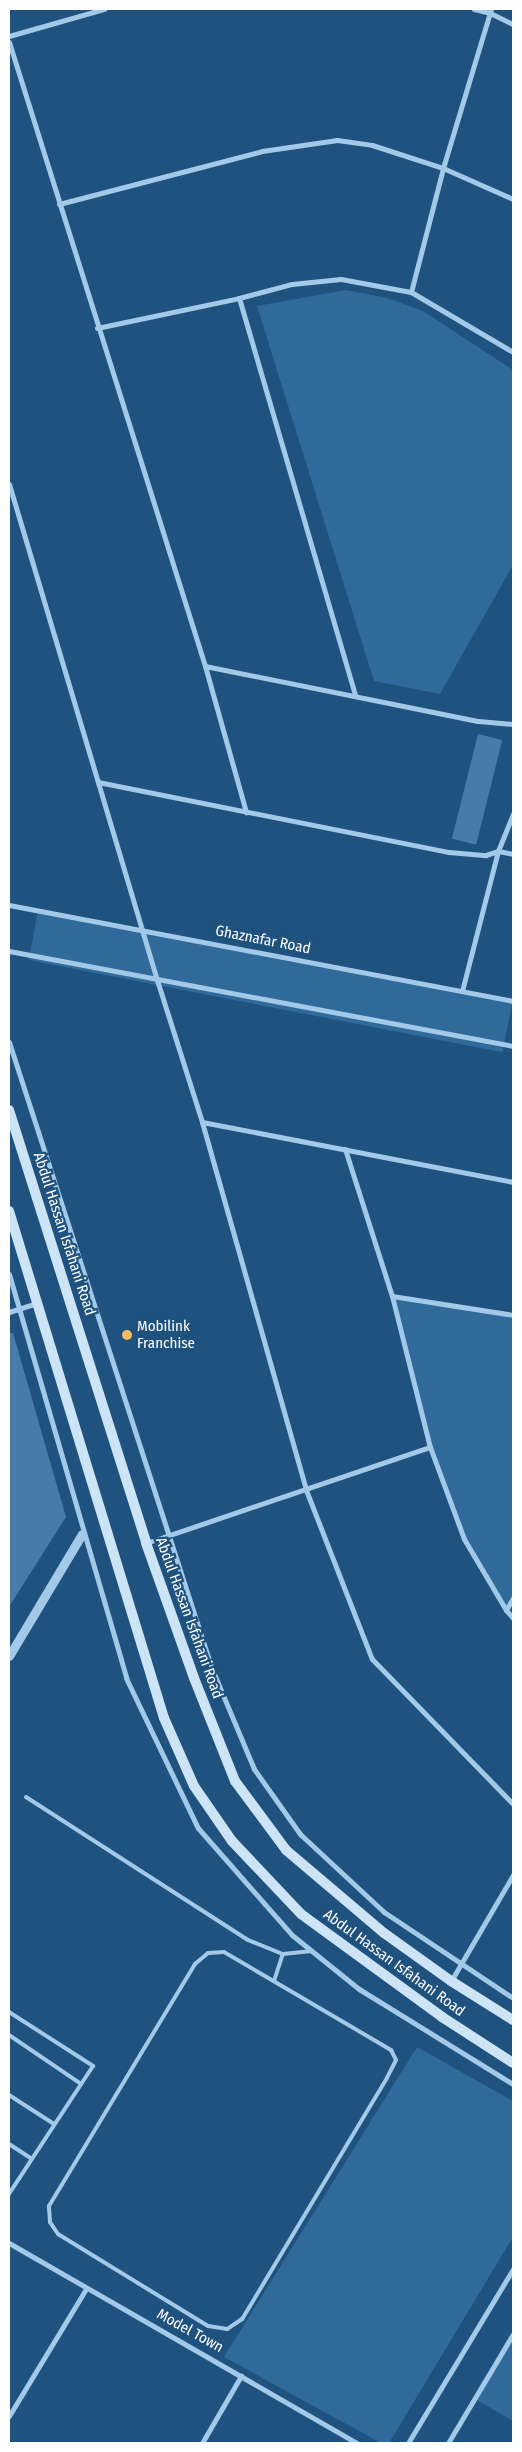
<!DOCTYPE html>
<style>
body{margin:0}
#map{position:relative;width:522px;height:2452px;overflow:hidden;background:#1f527e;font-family:"Fira Sans Condensed",sans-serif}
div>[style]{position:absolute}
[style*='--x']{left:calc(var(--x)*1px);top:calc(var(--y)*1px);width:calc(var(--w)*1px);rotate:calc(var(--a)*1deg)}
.green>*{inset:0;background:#2f6a9b;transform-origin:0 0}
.building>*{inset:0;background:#477ca8;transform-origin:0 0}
.service>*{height:4px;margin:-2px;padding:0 2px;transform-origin:2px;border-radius:2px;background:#a3c9e8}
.minor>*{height:5px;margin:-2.5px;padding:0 2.5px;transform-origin:2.5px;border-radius:2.5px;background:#a3c9e8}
.tertiary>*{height:9px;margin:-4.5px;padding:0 4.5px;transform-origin:4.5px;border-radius:4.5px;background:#a3c9e8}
.secondary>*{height:10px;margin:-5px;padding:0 5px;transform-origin:5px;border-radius:5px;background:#cde3f6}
.dots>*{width:14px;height:14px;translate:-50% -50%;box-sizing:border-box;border:2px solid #1f527e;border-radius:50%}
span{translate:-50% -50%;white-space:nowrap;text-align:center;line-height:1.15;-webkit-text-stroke:4.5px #1f527e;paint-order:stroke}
.street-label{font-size:15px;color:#fff}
.poi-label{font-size:15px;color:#fff}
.left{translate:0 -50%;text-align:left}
.frame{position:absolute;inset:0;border:10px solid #fff;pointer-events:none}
</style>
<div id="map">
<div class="green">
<i style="clip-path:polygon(346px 290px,387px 298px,423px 311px,513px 370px,513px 565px,440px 694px,374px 681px,257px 306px)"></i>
<i style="left:38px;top:911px;width:483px;height:50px;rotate:11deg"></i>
<i style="clip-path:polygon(392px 1296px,513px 1315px,513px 1598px,506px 1610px,464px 1539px,430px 1447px)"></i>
<i style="clip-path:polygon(417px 2047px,513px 2101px,513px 2237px,389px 2443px,381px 2443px,224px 2357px)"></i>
<i style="clip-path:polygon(513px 2334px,513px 2421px,475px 2399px)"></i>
</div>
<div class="building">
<i style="left:478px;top:734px;width:25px;height:108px;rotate:14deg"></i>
<i style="clip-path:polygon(9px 1333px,13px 1333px,66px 1517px,9px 1607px)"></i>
</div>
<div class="service">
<i style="--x:26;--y:1797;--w:264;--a:32.8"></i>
<i style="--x:248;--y:1940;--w:38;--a:22"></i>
<i style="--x:283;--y:1954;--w:29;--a:-6"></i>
<i style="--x:224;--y:1952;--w:194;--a:30.4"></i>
<i style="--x:391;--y:2050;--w:11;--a:63"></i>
<i style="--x:396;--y:2060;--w:20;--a:117"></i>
<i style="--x:387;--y:2078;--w:281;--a:121"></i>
<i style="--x:242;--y:2319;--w:18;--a:146"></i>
<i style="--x:227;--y:2329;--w:19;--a:-171"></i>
<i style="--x:208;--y:2326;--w:176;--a:-148.5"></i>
<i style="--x:58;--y:2234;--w:14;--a:-124"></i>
<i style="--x:50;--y:2222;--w:16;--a:-94"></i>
<i style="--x:49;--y:2206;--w:283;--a:-58.9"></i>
<i style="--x:195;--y:1964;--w:17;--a:-40"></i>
<i style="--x:208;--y:1953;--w:16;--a:-4"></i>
<i style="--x:274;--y:1981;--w:28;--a:-72"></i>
<i style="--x:9;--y:2012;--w:100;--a:32.7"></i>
<i style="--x:93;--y:2066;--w:153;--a:123.3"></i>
<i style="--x:9;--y:2035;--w:87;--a:34.2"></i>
<i style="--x:9;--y:2095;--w:54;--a:32.8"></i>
<i style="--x:9;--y:2144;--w:27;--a:33"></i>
</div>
<div class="minor">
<i style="--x:474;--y:9;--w:16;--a:14"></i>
<i style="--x:490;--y:13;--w:25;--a:26"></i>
<i style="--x:9;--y:36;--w:99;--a:-15.9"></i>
<i style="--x:9;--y:42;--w:654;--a:72.56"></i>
<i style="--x:205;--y:666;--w:152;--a:74.3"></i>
<i style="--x:59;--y:204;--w:210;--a:-14.6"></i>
<i style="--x:262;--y:151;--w:76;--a:-8.3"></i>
<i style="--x:337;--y:140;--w:35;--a:8"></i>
<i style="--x:372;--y:145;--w:75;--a:17.9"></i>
<i style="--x:443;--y:168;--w:77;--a:23.9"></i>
<i style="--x:411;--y:292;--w:128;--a:-75.5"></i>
<i style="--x:443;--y:168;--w:166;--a:-73.2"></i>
<i style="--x:239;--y:298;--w:414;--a:73.7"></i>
<i style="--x:97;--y:328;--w:145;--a:-11.9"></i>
<i style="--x:239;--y:298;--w:55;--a:-14.8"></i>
<i style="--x:292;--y:284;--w:49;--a:-5.8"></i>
<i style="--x:341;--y:279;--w:71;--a:10.5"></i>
<i style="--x:411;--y:292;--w:118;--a:30.5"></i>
<i style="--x:9;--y:484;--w:518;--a:73.39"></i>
<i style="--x:157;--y:980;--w:149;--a:72.4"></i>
<i style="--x:202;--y:1122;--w:382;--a:74.2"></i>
<i style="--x:306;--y:1490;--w:181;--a:68.7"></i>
<i style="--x:372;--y:1659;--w:202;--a:45.8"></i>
<i style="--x:205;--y:666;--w:278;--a:11.4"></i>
<i style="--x:478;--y:721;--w:35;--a:5"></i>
<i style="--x:98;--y:782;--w:358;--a:11.3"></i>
<i style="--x:449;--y:852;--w:37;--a:5"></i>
<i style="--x:486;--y:855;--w:13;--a:-18"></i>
<i style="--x:498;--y:851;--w:15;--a:11"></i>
<i style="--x:9;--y:905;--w:513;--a:10.78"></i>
<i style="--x:9;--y:951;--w:513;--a:10.67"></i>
<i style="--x:462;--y:991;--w:145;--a:-75.6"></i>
<i style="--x:498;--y:851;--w:40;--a:-68"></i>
<i style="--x:9;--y:1042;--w:659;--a:72.06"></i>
<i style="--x:212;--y:1669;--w:108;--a:67.2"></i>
<i style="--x:254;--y:1769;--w:80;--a:54.7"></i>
<i style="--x:300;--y:1834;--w:115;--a:42.9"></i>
<i style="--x:384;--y:1912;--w:155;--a:33.7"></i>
<i style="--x:202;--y:1122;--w:317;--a:10.9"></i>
<i style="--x:345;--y:1149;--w:154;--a:72.3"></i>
<i style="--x:392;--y:1296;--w:156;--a:75.9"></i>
<i style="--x:430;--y:1447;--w:98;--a:69.7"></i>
<i style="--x:464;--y:1539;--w:82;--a:59.4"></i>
<i style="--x:506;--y:1610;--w:14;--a:-60"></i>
<i style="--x:9;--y:1274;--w:421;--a:73.8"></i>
<i style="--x:126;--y:1678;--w:166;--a:64.4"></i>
<i style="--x:198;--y:1828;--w:142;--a:48.7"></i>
<i style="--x:292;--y:1935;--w:86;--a:38.9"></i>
<i style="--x:359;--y:1989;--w:181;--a:31.7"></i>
<i style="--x:392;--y:1296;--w:122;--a:8.9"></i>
<i style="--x:9;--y:1312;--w:29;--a:-18"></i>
<i style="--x:146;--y:1543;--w:300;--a:-18.7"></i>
<i style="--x:506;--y:1610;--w:11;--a:49"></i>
<i style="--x:451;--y:1981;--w:123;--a:-59.7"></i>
<i style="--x:9;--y:2243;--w:401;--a:29.9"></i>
<i style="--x:9;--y:2416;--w:149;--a:-58.8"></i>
<i style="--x:202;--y:2443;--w:78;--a:-59.8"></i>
<i style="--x:408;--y:2443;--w:203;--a:-58.9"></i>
<i style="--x:448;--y:2443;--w:127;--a:-59.2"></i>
</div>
<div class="tertiary">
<i style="--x:9;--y:1656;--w:142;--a:-59.1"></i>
</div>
<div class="secondary">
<i style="--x:9;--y:1110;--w:454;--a:72.4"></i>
<i style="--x:146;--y:1543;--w:143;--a:70.4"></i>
<i style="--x:194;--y:1678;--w:111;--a:68.3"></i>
<i style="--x:235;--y:1781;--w:86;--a:53.5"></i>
<i style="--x:286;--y:1850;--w:128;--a:40.3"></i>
<i style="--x:384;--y:1933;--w:82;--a:35.6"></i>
<i style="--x:451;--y:1981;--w:73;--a:32.2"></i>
<i style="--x:9;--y:1211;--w:530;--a:73"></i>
<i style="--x:164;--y:1718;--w:74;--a:66.2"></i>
<i style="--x:194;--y:1786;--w:67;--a:55.4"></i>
<i style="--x:232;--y:1841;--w:100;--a:46.6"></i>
<i style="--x:301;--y:1914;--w:175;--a:36.1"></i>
<i style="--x:442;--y:2017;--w:85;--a:32.9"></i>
</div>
<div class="dots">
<i style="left:127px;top:1335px;background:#f6bd62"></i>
</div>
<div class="street-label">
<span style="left:263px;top:940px;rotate:11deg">Ghaznafar Road</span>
<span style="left:64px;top:1234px;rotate:72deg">Abdul Hassan Isfahani Road</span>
<span style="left:189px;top:1618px;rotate:70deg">Abdul Hassan Isfahani Road</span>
<span style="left:394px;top:1963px;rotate:36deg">Abdul Hassan Isfahani Road</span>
<span style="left:190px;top:2331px;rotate:29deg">Model Town</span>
</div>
<div class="poi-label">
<span class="left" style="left:137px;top:1335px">Mobilink<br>Franchise</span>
</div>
<div class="frame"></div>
</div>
